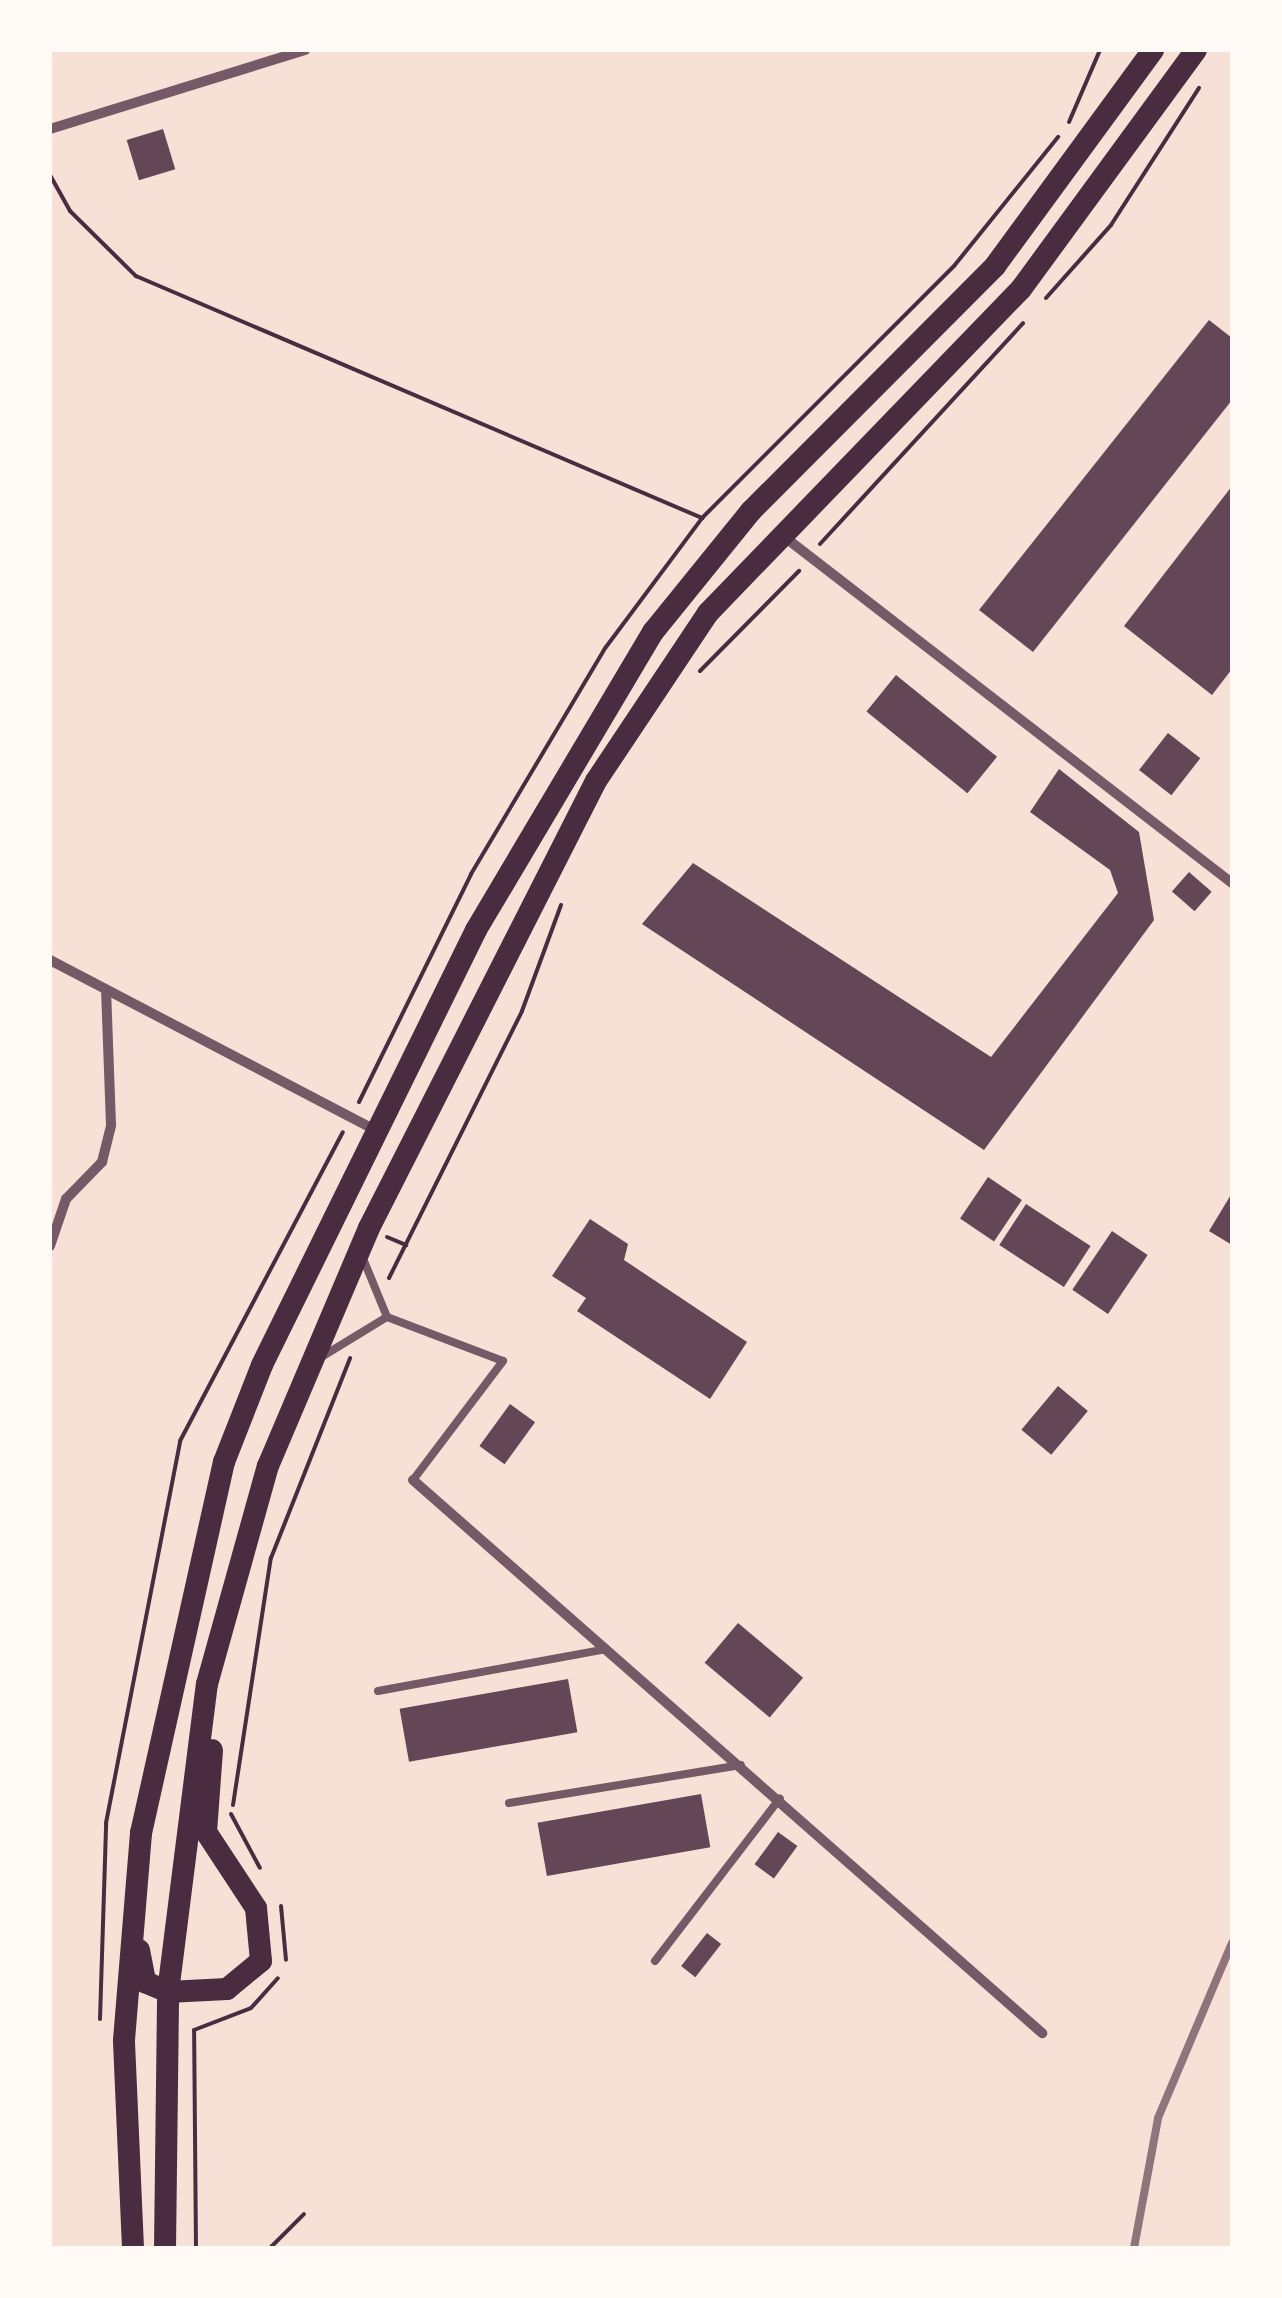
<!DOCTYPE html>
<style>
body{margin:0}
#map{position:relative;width:1282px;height:2298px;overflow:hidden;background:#f7e1d7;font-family:"Open Sans",sans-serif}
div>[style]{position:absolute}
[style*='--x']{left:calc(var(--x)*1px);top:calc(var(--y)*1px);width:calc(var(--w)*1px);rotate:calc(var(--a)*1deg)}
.building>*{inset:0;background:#644757;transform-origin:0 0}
.path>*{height:4px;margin:-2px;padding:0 2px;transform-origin:2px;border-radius:2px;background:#4a2c40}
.service>*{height:8px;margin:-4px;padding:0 4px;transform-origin:4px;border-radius:4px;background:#755966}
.minor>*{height:10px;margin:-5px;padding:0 5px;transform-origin:5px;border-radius:5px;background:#755966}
.primary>*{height:22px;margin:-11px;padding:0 11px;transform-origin:11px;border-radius:11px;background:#4a2c40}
.rail>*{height:8px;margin:-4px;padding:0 4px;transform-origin:4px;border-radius:4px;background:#8f747c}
span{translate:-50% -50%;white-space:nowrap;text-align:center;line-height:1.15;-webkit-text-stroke:8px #fffaf5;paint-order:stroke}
.frame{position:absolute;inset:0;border:52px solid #fffaf5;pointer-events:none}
</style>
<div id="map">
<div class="building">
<i style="left:163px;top:129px;width:42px;height:38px;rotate:73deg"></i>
<i style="clip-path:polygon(1209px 320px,1232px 338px,1232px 400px,1033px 652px,979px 610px)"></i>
<i style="clip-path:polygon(1232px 486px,1232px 669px,1212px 695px,1124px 626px)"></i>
<i style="left:896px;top:675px;width:130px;height:47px;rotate:39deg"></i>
<i style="left:1168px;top:733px;width:41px;height:47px;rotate:38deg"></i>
<i style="clip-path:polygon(1059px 769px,1139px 832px,1154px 920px,984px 1150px,642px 924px,693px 863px,991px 1057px,1118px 893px,1110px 870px,1030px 812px)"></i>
<i style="left:1189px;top:872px;width:30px;height:26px;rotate:41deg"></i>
<i style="left:988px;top:1177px;width:41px;height:50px;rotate:34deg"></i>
<i style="clip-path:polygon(1232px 1193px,1232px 1245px,1209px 1231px)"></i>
<i style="left:1026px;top:1204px;width:77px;height:49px;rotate:33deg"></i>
<i style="clip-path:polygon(590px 1219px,628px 1244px,624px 1260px,747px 1342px,710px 1399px,577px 1311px,586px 1298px,552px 1276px)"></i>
<i style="left:1112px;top:1231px;width:43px;height:71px;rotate:34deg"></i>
<i style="left:1058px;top:1386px;width:39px;height:57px;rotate:40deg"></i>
<i style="left:510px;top:1404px;width:31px;height:52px;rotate:36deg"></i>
<i style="left:738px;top:1623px;width:85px;height:52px;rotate:40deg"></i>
<i style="left:568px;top:1679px;width:54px;height:171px;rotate:80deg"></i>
<i style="left:701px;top:1794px;width:54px;height:166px;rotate:80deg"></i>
<i style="left:778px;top:1832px;width:24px;height:40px;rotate:36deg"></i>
<i style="left:707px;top:1933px;width:18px;height:42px;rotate:38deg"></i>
</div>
<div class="path">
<i style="--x:1069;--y:122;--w:78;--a:-66.7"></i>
<i style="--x:50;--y:175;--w:41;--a:60.9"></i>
<i style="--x:70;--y:211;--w:93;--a:44.6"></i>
<i style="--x:136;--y:276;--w:616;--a:23.15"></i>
<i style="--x:1046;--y:298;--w:98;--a:-48.3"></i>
<i style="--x:1111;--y:225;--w:163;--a:-57.3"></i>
<i style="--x:820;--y:544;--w:300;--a:-47.4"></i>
<i style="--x:700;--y:671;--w:141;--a:-45.3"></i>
<i style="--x:359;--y:1102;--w:254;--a:-63.8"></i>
<i style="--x:471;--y:874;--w:264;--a:-59.3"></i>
<i style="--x:606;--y:647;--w:161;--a:-53.3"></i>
<i style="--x:702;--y:518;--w:356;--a:-45"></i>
<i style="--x:954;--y:266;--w:166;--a:-51.1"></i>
<i style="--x:387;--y:1237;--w:21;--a:23"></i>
<i style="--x:389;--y:1278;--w:298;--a:-63.5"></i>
<i style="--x:522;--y:1011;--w:113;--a:-69.8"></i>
<i style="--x:233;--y:1805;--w:250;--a:-81.3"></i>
<i style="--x:271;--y:1558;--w:215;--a:-68.4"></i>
<i style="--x:231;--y:1814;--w:61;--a:61.8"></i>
<i style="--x:281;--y:1906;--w:54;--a:84.7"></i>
<i style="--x:100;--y:2019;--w:196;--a:-88.2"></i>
<i style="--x:106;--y:1823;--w:389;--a:-79"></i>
<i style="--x:180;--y:1441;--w:349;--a:-62.2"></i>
<i style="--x:196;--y:2248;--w:218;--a:-90.5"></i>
<i style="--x:194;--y:2030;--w:61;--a:-21.1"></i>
<i style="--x:251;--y:2008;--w:40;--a:-48"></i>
<i style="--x:270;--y:2248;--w:48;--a:-45"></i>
</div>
<div class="service">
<i style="--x:362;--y:1256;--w:66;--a:67.7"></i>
<i style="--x:387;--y:1317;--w:124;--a:20.8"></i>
<i style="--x:503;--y:1361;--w:149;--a:127.1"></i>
<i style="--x:323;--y:1356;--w:75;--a:-31.4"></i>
<i style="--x:378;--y:1691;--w:232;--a:-10.4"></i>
<i style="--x:509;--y:1803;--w:235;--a:-9.3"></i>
<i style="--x:655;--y:1961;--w:205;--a:-52.5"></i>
</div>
<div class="minor">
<i style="--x:50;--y:129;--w:267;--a:-17.2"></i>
<i style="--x:782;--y:535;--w:569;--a:37.72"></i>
<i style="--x:50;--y:960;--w:371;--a:27.6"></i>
<i style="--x:50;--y:1246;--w:50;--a:-71.2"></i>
<i style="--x:66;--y:1199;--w:52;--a:-45.8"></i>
<i style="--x:102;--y:1162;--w:38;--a:-76"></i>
<i style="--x:111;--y:1125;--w:135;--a:-92.1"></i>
<i style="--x:413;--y:1480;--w:838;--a:41.32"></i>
</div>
<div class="primary">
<i style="--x:139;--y:1950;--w:33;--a:79"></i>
<i style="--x:145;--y:1982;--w:25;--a:23"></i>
<i style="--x:168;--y:1992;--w:59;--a:-2.9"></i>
<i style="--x:227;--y:1989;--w:44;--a:-39.5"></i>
<i style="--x:261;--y:1961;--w:53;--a:-95.4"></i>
<i style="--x:256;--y:1908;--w:91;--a:-123.3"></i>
<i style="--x:206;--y:1832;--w:82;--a:-85.8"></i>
<i style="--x:133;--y:2248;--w:208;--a:-92.5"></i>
<i style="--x:124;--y:2040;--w:208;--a:-85.3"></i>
<i style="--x:141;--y:1833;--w:380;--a:-77.4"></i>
<i style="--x:224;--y:1462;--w:104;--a:-68.6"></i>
<i style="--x:262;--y:1365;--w:485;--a:-63.8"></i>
<i style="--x:476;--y:930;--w:347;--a:-59.3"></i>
<i style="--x:653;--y:632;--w:156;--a:-51"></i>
<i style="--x:751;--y:511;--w:346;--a:-45.1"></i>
<i style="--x:995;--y:266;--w:268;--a:-53.8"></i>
<i style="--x:165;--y:2248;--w:256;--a:-89.3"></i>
<i style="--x:168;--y:1992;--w:310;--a:-82.8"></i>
<i style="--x:207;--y:1684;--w:226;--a:-74.4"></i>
<i style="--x:268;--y:1466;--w:259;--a:-67"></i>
<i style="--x:369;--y:1228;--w:501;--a:-63.08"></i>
<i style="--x:596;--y:781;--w:202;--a:-56.3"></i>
<i style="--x:708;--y:613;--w:450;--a:-46"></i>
<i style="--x:1021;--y:289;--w:296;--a:-53.8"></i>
</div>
<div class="rail">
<i style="--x:1134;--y:2248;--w:132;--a:-79.5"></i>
<i style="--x:1158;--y:2118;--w:190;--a:-67.1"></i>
</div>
<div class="frame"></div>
</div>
